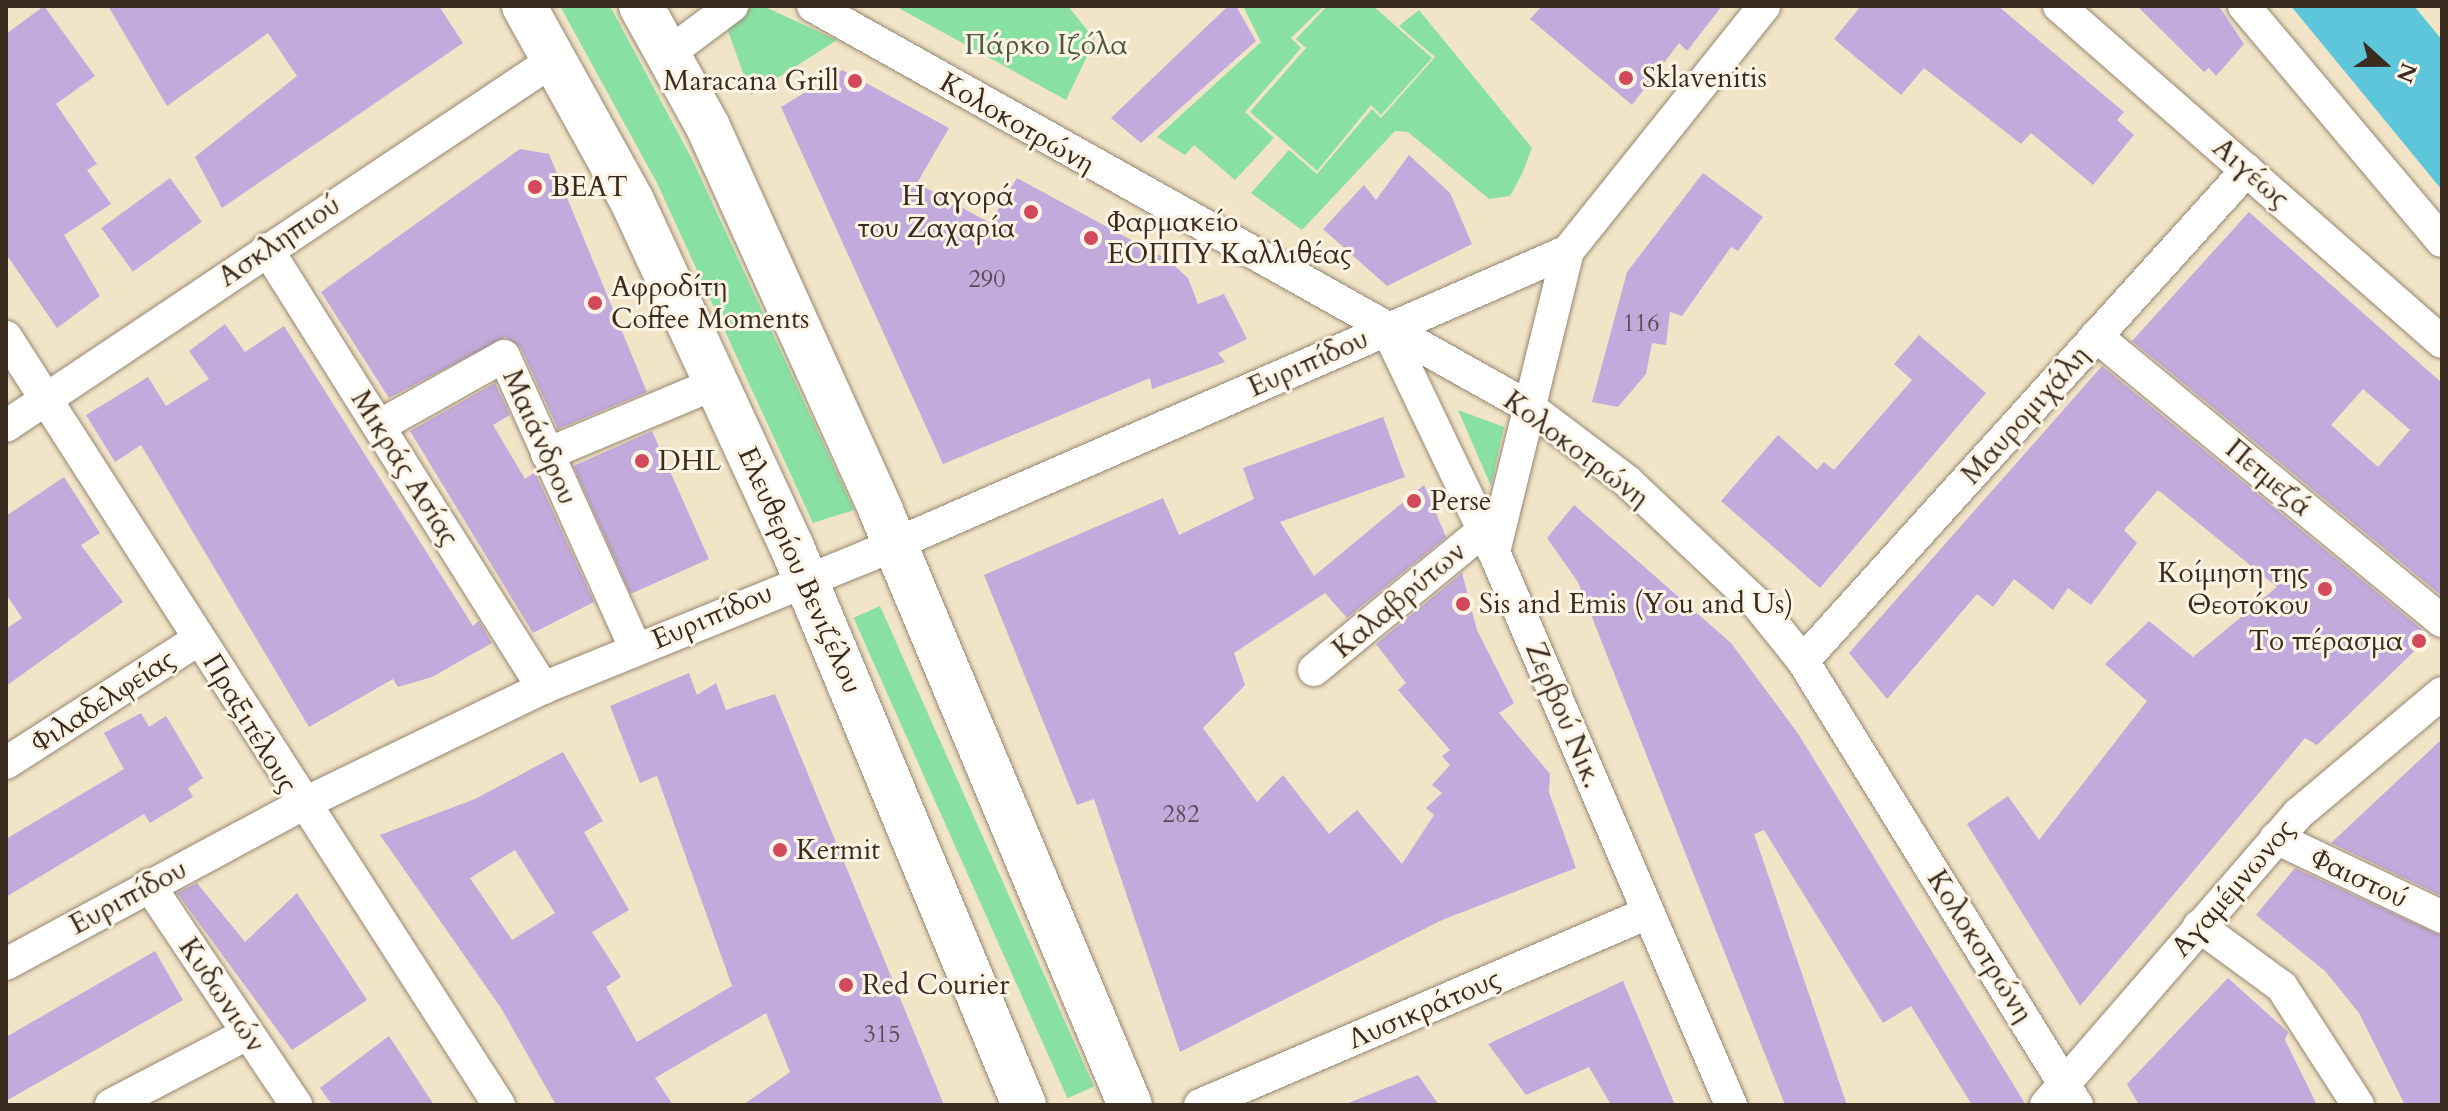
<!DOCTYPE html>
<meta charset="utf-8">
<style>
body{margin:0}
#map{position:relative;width:2448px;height:1111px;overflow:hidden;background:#f2e4c7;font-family:Cardo,serif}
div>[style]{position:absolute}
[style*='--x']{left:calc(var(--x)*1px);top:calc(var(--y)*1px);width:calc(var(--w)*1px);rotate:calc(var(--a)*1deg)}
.green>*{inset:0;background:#89e0a3;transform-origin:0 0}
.water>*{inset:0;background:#5ec6da}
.building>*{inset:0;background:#c2aadc;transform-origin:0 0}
.roads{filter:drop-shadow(0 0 2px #968772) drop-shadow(0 0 2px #968772)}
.street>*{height:32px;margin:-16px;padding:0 16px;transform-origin:16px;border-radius:16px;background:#fff}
.primary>*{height:44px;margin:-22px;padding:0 22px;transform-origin:22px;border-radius:22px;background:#fff}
.dots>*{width:22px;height:22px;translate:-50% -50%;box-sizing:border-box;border:4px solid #fcf5e5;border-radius:50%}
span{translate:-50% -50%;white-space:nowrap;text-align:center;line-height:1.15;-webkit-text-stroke:6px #fcf5e5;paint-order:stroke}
.number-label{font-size:24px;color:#5d4a4e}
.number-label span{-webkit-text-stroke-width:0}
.park-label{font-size:28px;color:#4e583f}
.poi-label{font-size:28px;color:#3b2a1e}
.left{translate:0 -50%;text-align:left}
.right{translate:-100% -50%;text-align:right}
.street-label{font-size:28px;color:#3b2a1e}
.frame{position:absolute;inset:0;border:8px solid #3b2a1e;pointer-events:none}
.north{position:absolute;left:2344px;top:24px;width:80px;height:80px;-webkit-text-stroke:6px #fcf5e5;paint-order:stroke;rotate:111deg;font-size:22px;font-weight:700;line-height:32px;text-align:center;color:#3b2a1e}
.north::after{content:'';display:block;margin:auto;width:28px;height:36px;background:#3b2a1e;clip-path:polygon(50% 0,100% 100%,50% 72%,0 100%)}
</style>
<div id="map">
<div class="green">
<i style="clip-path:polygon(560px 6px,610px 6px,693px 161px,854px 510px,813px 523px,657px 183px)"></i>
<i style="clip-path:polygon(763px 6px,837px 40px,751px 95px,728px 31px,740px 10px)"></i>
<i style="clip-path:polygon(895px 6px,1068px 6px,1095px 40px,1066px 100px)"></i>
<i style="clip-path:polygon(1243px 6px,1324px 6px,1291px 38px,1301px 48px,1245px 112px,1274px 138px,1235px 180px,1194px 145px,1185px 155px,1157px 137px,1261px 42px)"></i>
<i style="clip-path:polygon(1327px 6px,1373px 6px,1432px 58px,1381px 115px,1371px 105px,1317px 171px,1250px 112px,1306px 48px,1296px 39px)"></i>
<i style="clip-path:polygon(1419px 10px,1532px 148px,1522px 174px,1510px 196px,1489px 199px,1408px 132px,1395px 131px,1302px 230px,1251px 193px,1289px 150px,1317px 174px,1372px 109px,1381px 118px,1435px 57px,1399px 26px)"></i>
<i style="clip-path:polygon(1458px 410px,1504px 427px,1491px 486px)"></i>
<i style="left:880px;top:606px;width:526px;height:29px;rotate:66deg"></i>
</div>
<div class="water">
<i style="clip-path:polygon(2291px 6px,2414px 6px,2442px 40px,2442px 190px)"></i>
</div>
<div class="building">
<i style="clip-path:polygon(44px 6px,95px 76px,56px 104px,97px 164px,87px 170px,111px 204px,64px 235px,100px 296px,57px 328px,6px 254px,6px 34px)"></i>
<i style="clip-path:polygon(108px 6px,439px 6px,463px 43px,222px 208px,195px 157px,297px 76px,268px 33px,167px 106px)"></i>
<i style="clip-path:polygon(1228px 6px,1236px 6px,1256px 41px,1141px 143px,1111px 118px)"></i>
<i style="clip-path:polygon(1542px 6px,1722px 6px,1687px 51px,1679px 43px,1632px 105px,1530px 19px)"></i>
<i style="clip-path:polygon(1861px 6px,1998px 6px,2124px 112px,2117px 120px,2134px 135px,2093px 185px,2031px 133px,2021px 144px,1924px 68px,1901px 95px,1834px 39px)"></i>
<i style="clip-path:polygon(2137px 6px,2219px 6px,2244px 44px,2216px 76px,2209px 68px,2204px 72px)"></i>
<i style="clip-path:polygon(842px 70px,949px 128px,917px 183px,990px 223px,1017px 178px,1168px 260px,1188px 278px,1198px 304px,1224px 294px,1247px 339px,1218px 353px,1225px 362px,1152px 389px,1150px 378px,943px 464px,781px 107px)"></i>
<i style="clip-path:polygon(520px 149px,549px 154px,647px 392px,558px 429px,521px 348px,506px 337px,389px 398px,321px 292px)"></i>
<i style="clip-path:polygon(1409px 155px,1450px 193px,1472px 244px,1387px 286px,1323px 229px,1364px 185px,1376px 200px)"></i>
<i style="clip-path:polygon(1703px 173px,1763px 217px,1738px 251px,1731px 247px,1682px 316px,1670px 312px,1666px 345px,1652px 343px,1646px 374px,1618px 407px,1592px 402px,1627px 272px)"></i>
<i style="left:170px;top:178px;width:54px;height:85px;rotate:54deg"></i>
<i style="clip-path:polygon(evenodd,2249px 212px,2442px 383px,2442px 596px,2132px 341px,2249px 212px,2363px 389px,2410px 430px,2378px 467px,2331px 425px,2363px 389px)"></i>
<i style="clip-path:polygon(225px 324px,245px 352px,284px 326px,473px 626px,479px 621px,492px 643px,432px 677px,398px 687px,393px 679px,309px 727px,141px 445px,115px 462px,86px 415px,148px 377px,166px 406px,209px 379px,189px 351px)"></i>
<i style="clip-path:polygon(1919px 335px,1986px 393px,1820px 588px,1721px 501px,1778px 435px,1817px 470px,1824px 462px,1834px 470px,1912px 380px,1894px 364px)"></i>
<i style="clip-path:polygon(2102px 366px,2430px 636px,2317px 745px,2305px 738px,2080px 1006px,1967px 824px,2008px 796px,2039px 840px,2147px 701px,2105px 664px,2149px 621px,2193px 657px,2277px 587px,2158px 490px,2124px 530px,2137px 543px,2091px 605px,2068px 588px,2053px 610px,2014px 579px,1993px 607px,1977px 594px,1887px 699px,1849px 653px)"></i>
<i style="clip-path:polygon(495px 383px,510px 415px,493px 425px,525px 479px,535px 472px,594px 602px,533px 633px,410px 431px)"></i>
<i style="clip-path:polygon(1383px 417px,1405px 477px,1280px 522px,1314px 576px,1424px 485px,1446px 537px,1347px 618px,1325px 593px,1234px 653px,1245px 685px,1203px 728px,1257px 802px,1283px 775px,1329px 834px,1357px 810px,1402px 864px,1434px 815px,1426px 808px,1442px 793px,1432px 785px,1450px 765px,1442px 756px,1450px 750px,1398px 690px,1406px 683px,1376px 644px,1462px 573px,1477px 630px,1514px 703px,1499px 713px,1550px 774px,1549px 792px,1576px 868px,1442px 920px,1180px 1052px,1094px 799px,1077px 805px,984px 575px,1163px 498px,1179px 535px,1254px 499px,1243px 468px)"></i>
<i style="left:652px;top:431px;width:140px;height:86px;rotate:66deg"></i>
<i style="clip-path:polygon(64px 477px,100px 533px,81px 545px,123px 602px,6px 686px,6px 629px,22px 618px,6px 594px,6px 516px)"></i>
<i style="clip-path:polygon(1574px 505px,1731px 643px,1799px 735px,2026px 1105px,1972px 1105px,1911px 1006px,1883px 1023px,1764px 830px,1754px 834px,1847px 1105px,1785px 1105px,1578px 582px,1547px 538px)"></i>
<i style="clip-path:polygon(evenodd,689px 673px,697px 695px,716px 683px,726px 710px,775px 694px,944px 1105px,743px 1105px,790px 1072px,766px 1013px,655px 1078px,673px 1105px,556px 1105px,501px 1008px,380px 835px,475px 799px,563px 752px,603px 821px,584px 832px,629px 910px,592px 932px,621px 977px,606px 987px,637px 1042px,732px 986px,657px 776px,640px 783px,610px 706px,689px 673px,515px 850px,555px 913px,512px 940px,470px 878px,515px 850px)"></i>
<i style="clip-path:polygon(141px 713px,149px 727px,166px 716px,203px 778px,188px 788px,193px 797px,150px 823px,144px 814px,6px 897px,6px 839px,124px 769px,104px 733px)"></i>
<i style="clip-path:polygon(2442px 739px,2442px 896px,2331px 843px)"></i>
<i style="clip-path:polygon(2295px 868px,2442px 936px,2442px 1105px,2405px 1105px,2359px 1013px,2325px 971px,2256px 915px)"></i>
<i style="clip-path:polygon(197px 883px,245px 942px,297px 893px,367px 1000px,292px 1050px,177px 893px)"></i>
<i style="clip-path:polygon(155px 951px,183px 1000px,6px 1101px,6px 1037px)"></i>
<i style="clip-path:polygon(2228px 978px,2288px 1032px,2285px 1040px,2317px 1105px,2139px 1105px,2127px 1084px)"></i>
<i style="clip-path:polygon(1623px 981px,1675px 1105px,1611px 1105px,1589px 1067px,1526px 1095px,1488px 1044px)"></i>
<i style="clip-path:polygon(389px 1036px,434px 1105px,332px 1105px,320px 1088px)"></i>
<i style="clip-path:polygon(1418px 1075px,1439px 1105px,1347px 1105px,1346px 1104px)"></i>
</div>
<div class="roads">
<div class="street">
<i style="--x:813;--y:6;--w:821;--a:29.25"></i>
<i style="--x:1529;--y:407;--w:123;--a:37.1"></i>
<i style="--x:1627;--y:481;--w:180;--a:43.4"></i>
<i style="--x:1758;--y:605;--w:72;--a:51.2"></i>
<i style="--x:1803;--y:661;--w:522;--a:58.32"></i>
<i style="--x:2059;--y:6;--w:509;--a:41.26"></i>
<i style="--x:2244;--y:6;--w:307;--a:49.9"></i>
<i style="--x:669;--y:53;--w:79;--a:-36.7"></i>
<i style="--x:267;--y:249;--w:519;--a:57.84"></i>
<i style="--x:1387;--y:329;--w:247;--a:64.4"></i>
<i style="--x:1494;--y:552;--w:602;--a:66.8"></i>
<i style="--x:2096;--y:336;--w:448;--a:39.5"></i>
<i style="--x:6;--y:337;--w:913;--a:57.3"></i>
<i style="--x:6;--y:426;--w:660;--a:-33.76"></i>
<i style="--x:379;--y:426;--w:143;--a:-29.2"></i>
<i style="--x:504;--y:356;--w:320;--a:65.8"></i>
<i style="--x:547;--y:454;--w:184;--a:-22.7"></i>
<i style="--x:1494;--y:552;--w:310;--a:-76.2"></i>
<i style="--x:1568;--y:251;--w:314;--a:-51.3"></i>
<i style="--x:1803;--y:661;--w:662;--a:-47.88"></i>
<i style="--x:1314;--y:670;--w:220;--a:-39.5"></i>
<i style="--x:6;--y:763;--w:229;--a:-32.7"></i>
<i style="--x:2276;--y:838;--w:184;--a:25.4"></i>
<i style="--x:149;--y:885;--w:265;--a:56.2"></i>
<i style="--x:2199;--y:926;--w:103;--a:36.3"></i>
<i style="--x:2282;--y:987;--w:140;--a:57.2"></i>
<i style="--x:6;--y:964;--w:335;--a:-28.3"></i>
<i style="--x:301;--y:805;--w:269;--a:-25.8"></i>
<i style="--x:543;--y:688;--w:353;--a:-22.1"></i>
<i style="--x:870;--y:555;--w:761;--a:-23.53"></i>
<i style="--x:111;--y:1105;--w:153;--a:-27.6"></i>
<i style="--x:1200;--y:1105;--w:487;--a:-23.2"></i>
<i style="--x:2046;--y:1105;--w:385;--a:-49.1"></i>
<i style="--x:2298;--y:814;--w:188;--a:-40"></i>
</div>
<div class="primary">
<i style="--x:524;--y:6;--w:223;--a:61"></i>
<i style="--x:632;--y:201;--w:381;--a:65.2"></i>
<i style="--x:792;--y:547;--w:604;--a:67.42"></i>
<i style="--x:641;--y:6;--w:138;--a:61"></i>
<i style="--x:708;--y:127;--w:421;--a:65.7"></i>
<i style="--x:881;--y:511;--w:644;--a:67.26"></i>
</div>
</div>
<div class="dots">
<i style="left:1626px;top:78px;background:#d1495b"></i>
<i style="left:855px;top:81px;background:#d1495b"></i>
<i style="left:535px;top:187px;background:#d1495b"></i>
<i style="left:1031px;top:212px;background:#d1495b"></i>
<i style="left:1091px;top:238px;background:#d1495b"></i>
<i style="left:595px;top:303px;background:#d1495b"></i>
<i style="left:642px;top:461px;background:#d1495b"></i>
<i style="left:1414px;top:501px;background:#d1495b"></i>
<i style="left:2325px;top:589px;background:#d1495b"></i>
<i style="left:1463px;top:604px;background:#d1495b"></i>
<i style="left:2419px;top:641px;background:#d1495b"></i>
<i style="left:780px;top:850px;background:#d1495b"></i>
<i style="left:846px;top:985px;background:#d1495b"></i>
</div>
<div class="number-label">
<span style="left:987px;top:280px">290</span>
<span style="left:1641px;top:324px">116</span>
<span style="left:1181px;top:815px">282</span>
<span style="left:882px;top:1035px">315</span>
</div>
<div class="park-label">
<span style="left:1046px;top:45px">Πάρκο Ιζόλα</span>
</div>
<div class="poi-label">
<span class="left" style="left:1642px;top:78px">Sklavenitis</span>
<span class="right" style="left:839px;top:81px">Maracana Grill</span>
<span class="left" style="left:551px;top:187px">ΒΕΑΤ</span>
<span class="right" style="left:1015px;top:212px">Η αγορά<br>του Ζαχαρία</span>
<span class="left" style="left:1107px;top:238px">Φαρμακείο<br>ΕΟΠΠΥ Καλλιθέας</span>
<span class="left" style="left:611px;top:303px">Αφροδίτη<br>Coffee Moments</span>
<span class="left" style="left:658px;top:461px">DHL</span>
<span class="left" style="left:1430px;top:501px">Perse</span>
<span class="right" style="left:2309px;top:589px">Κοίμηση της<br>Θεοτόκου</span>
<span class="left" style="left:1479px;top:604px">Sis and Emis (You and Us)</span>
<span class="right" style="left:2403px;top:641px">Το πέρασμα</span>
<span class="left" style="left:796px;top:850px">Kermit</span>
<span class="left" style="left:862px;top:985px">Red Courier</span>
</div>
<div class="street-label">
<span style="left:1017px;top:123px;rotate:30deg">Κολοκοτρώνη</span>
<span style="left:2251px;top:173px;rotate:41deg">Αιγέως</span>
<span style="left:279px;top:241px;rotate:-34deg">Ασκληπιού</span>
<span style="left:1308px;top:363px;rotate:-24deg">Ευριπίδου</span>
<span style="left:2025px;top:415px;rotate:-48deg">Μαυρομιχάλη</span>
<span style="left:540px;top:437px;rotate:66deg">Μαιάνδρου</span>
<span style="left:1576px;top:449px;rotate:37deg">Κολοκοτρώνη</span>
<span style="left:405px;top:468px;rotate:58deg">Μικράς Ασίας</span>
<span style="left:2269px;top:478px;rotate:40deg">Πετμεζά</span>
<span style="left:800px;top:570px;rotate:66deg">Ελευθερίου Βενιζέλου</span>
<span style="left:1399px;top:600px;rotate:-40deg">Καλαβρύτων</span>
<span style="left:712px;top:616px;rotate:-23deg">Ευριπίδου</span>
<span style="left:103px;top:701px;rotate:-33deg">Φιλαδελφείας</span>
<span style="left:1564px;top:715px;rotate:67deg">Ζερβού Νικ.</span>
<span style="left:250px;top:723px;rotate:59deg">Πραξιτέλους</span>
<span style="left:2359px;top:878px;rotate:25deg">Φαιστού</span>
<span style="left:2233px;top:888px;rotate:-49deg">Αγαμέμνωνος</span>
<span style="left:128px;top:897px;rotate:-28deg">Ευριπίδου</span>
<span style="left:1980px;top:946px;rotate:58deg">Κολοκοτρώνη</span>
<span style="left:222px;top:995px;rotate:56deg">Κυδωνιών</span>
<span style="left:1424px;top:1009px;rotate:-23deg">Λυσικράτους</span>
</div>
<div class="frame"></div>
<div class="north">N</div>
</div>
